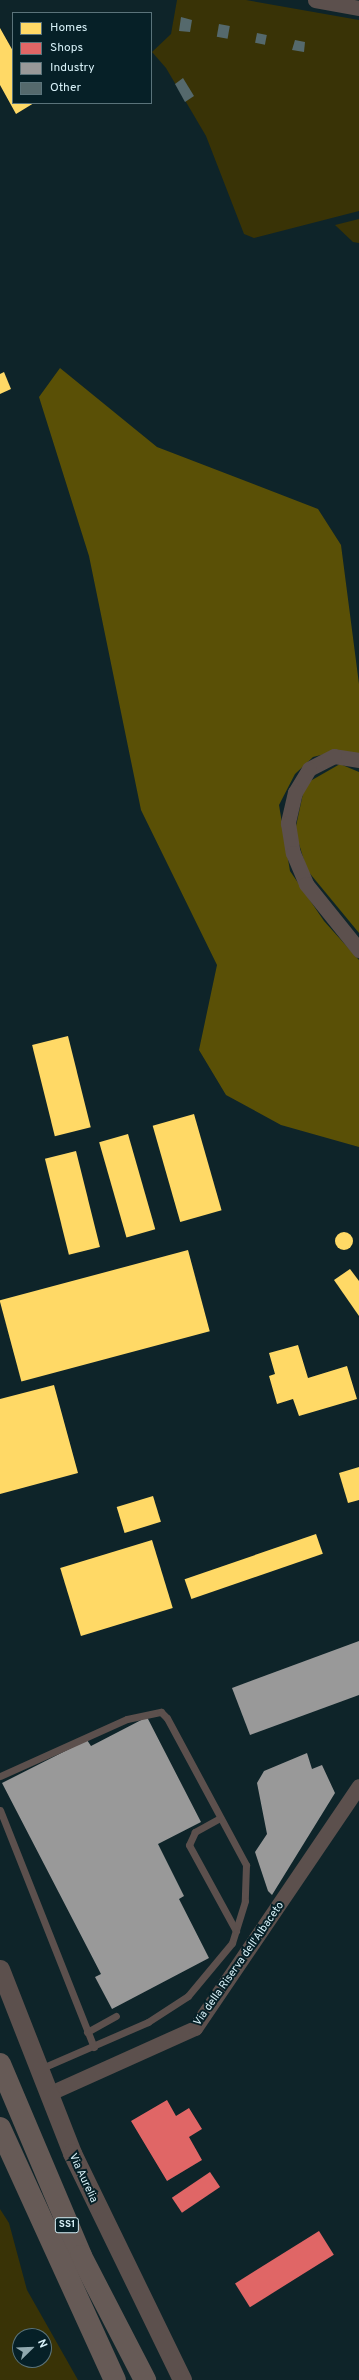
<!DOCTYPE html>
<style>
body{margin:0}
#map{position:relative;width:359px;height:2380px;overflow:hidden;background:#0e2429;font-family:Overpass,sans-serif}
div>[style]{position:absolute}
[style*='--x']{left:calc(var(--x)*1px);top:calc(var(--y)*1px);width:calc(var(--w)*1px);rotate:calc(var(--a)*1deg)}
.green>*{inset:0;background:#393306}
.forest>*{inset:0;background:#5a5006}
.homes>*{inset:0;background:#ffd966;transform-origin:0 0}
.round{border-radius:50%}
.shops>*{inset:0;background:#e06666;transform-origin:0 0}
.industry>*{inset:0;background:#999}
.building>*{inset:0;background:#55696c;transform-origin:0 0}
.service>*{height:7px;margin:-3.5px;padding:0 3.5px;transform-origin:3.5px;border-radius:3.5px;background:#5c504d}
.minor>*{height:15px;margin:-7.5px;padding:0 7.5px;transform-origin:7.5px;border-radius:7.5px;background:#5c504d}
.tertiary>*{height:19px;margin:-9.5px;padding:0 9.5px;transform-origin:9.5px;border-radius:9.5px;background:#5c504d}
.trunk>*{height:22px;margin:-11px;padding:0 11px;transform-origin:11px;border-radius:11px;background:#665a56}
span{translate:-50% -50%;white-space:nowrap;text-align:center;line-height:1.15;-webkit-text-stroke:4px #062027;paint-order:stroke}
.shield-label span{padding:1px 3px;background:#062027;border:1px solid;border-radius:3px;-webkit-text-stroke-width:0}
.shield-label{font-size:10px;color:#d7f0f7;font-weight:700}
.street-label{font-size:11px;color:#d7f0f7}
.legend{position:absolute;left:12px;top:12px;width:140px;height:92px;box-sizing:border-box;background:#062027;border:1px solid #5a737a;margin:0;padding:5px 7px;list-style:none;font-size:12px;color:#d7f0f7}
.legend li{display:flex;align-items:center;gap:8px;height:20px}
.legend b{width:20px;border:1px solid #5a737a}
.north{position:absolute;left:12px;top:2328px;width:40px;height:40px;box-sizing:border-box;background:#062027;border:1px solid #5a737a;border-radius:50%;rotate:67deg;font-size:11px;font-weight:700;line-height:16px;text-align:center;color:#d7f0f7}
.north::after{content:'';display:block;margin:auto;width:14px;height:18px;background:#91a9af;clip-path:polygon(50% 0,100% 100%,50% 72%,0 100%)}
</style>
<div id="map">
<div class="green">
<i style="clip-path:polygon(177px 0,246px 0,359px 20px,359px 211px,254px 238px,244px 234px,206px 136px,166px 68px,152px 52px,171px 34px)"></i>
<i style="clip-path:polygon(359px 219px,359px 243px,353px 242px,335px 225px)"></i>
<i style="clip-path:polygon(evenodd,0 2209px,9px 2223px,27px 2290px,78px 2380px,0 2380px,0 2209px,20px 2336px,44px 2336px,44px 2360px,20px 2360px,20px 2336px)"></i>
</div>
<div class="forest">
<i style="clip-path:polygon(60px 368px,157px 447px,318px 509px,341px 545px,359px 684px,359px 758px,333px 752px,313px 757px,295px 774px,279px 805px,290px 871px,324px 921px,359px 960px,359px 1147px,281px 1125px,226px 1095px,199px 1050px,217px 965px,141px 810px,89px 556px,39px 397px)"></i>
<i style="clip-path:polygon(340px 764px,359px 772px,359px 933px,307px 870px,295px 831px,305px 784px)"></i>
</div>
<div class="homes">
<i style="clip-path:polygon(0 28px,13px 51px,13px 103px,34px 103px,16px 114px,0 85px)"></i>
<i style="clip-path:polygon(4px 372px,11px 389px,0 394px,0 374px)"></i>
<i style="left:68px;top:1036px;width:94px;height:37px;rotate:76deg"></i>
<i style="left:194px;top:1114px;width:100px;height:43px;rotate:74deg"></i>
<i style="left:128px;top:1134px;width:99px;height:30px;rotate:74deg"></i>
<i style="left:76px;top:1151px;width:99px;height:32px;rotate:76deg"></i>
<i class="round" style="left:335px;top:1232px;width:18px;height:18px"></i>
<i style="left:188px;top:1250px;width:84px;height:195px;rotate:75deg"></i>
<i style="clip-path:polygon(350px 1269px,359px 1281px,359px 1316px,334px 1280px)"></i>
<i style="clip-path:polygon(298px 1345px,308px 1378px,347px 1366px,357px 1399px,299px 1416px,293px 1399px,277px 1404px,269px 1376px,275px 1374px,269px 1353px)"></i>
<i style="clip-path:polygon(54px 1385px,78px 1473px,0 1494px,0 1399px)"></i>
<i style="clip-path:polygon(359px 1467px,359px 1500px,348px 1503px,339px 1473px)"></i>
<i style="left:153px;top:1496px;width:27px;height:38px;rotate:73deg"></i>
<i style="left:316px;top:1534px;width:21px;height:139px;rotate:71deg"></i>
<i style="left:152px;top:1540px;width:71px;height:96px;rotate:73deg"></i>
</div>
<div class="shops">
<i style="clip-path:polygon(167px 2100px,176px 2116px,189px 2108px,202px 2129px,189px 2137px,202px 2160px,167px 2181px,131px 2121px)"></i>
<i style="left:210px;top:2172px;width:18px;height:46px;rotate:56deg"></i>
<i style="left:319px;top:2231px;width:28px;height:99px;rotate:58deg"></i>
</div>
<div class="industry">
<i style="clip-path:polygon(359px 1641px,359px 1695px,250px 1735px,232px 1688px)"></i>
<i style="clip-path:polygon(147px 1717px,201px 1822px,158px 1844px,184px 1896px,179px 1899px,209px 1958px,112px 2009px,95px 1977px,101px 1974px,2px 1783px,87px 1740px,91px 1746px)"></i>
<i style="clip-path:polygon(307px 1753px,312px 1769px,322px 1765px,335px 1793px,272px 1895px,268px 1891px,255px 1852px,267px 1834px,257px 1783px,264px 1771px)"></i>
</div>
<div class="building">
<i style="clip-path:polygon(181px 17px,192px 20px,190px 32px,179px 31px)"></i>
<i style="left:219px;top:24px;width:11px;height:13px;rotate:10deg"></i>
<i style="left:257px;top:33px;width:10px;height:10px;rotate:11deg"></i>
<i style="clip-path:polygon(295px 40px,305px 42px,304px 52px,292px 50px)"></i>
<i style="clip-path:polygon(183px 78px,194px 96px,185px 102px,175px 84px)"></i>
</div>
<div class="service">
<i style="--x:0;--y:1776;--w:139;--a:-24.2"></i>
<i style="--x:127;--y:1719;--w:35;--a:-12"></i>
<i style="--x:161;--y:1712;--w:8;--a:45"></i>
<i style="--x:167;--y:1718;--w:167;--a:61.7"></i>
<i style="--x:246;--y:1865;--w:36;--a:92"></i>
<i style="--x:245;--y:1901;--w:44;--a:107.2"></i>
<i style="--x:232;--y:1943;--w:69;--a:129.7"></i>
<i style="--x:188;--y:1996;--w:48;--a:147"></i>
<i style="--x:148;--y:2022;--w:118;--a:156.5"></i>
<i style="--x:0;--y:1810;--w:255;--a:68.4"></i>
<i style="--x:220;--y:1818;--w:29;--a:151"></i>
<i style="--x:195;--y:1832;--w:14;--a:115"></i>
<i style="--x:189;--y:1845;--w:98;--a:61.3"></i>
<i style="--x:87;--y:2032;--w:33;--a:-29"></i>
</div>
<div class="minor">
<i style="--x:315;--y:0;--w:45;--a:10.3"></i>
<i style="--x:359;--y:760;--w:25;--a:-171"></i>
<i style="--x:334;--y:756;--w:28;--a:153"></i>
<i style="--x:309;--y:769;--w:27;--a:121"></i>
<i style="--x:295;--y:792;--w:32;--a:103"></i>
<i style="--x:288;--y:823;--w:30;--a:81"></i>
<i style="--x:293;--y:853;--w:34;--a:67"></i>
<i style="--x:306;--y:884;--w:85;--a:51.2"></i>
<i style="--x:48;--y:2094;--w:161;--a:-24.2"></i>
<i style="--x:195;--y:2028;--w:292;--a:-55.9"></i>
</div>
<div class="tertiary">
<i style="--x:0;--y:1969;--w:198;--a:68.6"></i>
<i style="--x:72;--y:2153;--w:252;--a:64.1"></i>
</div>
<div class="trunk">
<i style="--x:0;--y:2064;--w:208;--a:67.1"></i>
<i style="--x:81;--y:2256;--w:140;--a:62.7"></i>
<i style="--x:0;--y:2128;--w:277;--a:65.5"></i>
</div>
<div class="shield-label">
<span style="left:67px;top:2225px">SS1</span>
</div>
<div class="street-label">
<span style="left:239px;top:1964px;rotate:-55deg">Via della Riserva dell'Albaceto</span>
<span style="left:83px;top:2178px;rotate:65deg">Via Aurelia</span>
</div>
<ul class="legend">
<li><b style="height:11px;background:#ffd966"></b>Homes</li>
<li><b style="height:11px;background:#e06666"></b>Shops</li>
<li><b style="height:11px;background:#999"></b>Industry</li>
<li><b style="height:11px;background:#55696c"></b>Other</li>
</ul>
<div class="north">N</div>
</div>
